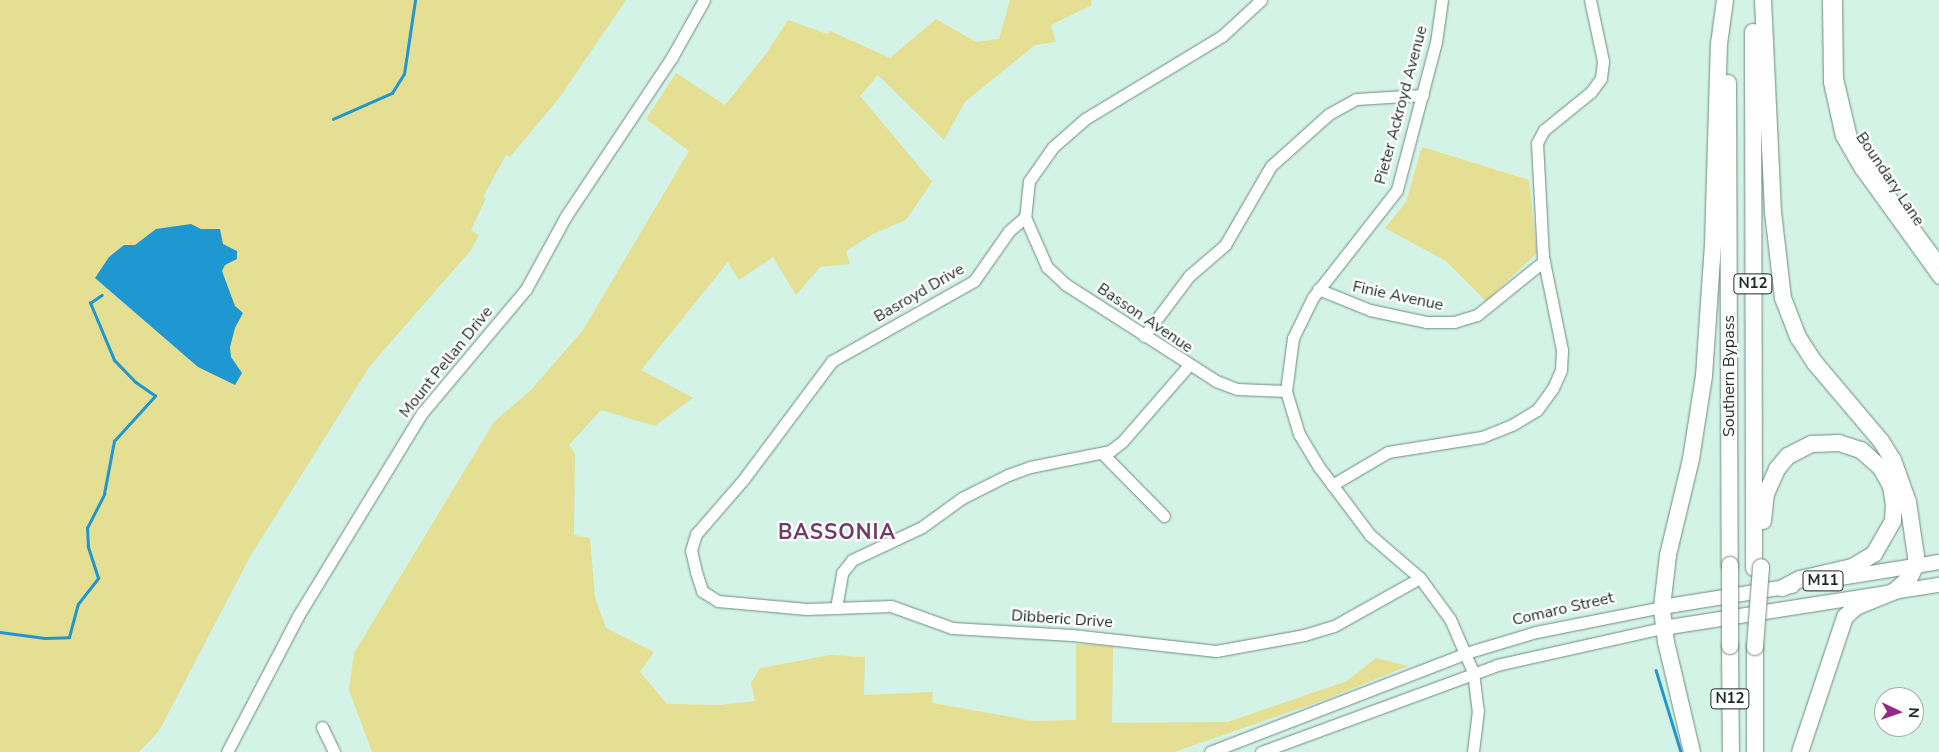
<!DOCTYPE html>
<style>
body{margin:0}
#map{position:relative;width:1939px;height:752px;overflow:hidden;background:#d4f3e7;font-family:"Nunito Sans",sans-serif}
div>[style]{position:absolute}
[style*='--x']{left:calc(var(--x)*1px);top:calc(var(--y)*1px);width:calc(var(--w)*1px);rotate:calc(var(--a)*1deg)}
.green>*{inset:0;background:#e4df92}
.water>*{inset:0;background:#1f97d0}
.stream>*{height:2.5px;margin:-1.25px;padding:0 1.25px;transform-origin:1.25px;border-radius:1.25px;background:#1f97d0}
.roads{filter:drop-shadow(0 0 1px #6f8b80) drop-shadow(0 0 1px #6f8b80)}
.minor>*{height:11px;margin:-5.5px;padding:0 5.5px;transform-origin:5.5px;border-radius:5.5px;background:#fff}
.major>*{height:14px;margin:-7px;padding:0 7px;transform-origin:7px;border-radius:7px;background:#fff}
.highway>*{height:16px;margin:-8px;padding:0 8px;transform-origin:8px;border-radius:8px;background:#fff}
.bridges{filter:drop-shadow(0 0 1px #6f8b80) drop-shadow(0 0 1px #6f8b80)}
.highway-bridge>*{height:16px;margin:-8px;padding:0 8px;transform-origin:8px;border-radius:8px;background:#fff}
span{translate:-50% -50%;white-space:nowrap;text-align:center;line-height:1.15;-webkit-text-stroke:4.5px #fff;paint-order:stroke}
.shield-label span{padding:1px 4px;background:#fff;border:1px solid;border-radius:4px;-webkit-text-stroke-width:0}
.shield-label{font-size:15px;color:#1e2a26;font-weight:700}
.street-label{font-size:16px;color:#1e2a26}
.district-label{font-size:21px;color:#723a68;font-weight:700;letter-spacing:1px}
.north{position:absolute;left:1874px;top:687px;width:50px;height:50px;box-sizing:border-box;background:#fff;border:1px solid #a5aaa8;border-radius:50%;rotate:93deg;font-size:14px;font-weight:700;line-height:20px;text-align:center;color:#1e2a26}
.north::after{content:'';display:block;margin:auto;width:18px;height:22px;background:#972887;clip-path:polygon(50% 0,100% 100%,50% 72%,0 100%)}
</style>
<div id="map">
<div class="green">
<i style="clip-path:polygon(0 0,626px 0,560px 97px,510px 157px,506px 155px,483px 197px,486px 198px,471px 230px,479px 235px,471px 250px,370px 366px,251px 555px,159px 731px,139px 752px,0 752px)"></i>
<i style="clip-path:polygon(1010px 0,1091px 0,1092px 5px,1051px 25px,1056px 42px,1035px 45px,965px 102px,944px 140px,878px 75px,860px 96px,932px 182px,906px 220px,873px 234px,846px 251px,850px 264px,820px 267px,796px 295px,773px 257px,739px 280px,728px 262px,641px 370px,693px 398px,655px 426px,601px 410px,569px 445px,575px 454px,574px 535px,590px 538px,595px 598px,606px 628px,654px 652px,640px 672px,667px 704px,721px 705px,755px 701px,751px 683px,760px 668px,830px 655px,865px 657px,864px 695px,933px 692px,932px 703px,1033px 721px,1076px 720px,1076px 644px,1113px 646px,1112px 723px,1228px 722px,1347px 681px,1376px 658px,1408px 666px,1324px 700px,1174px 752px,372px 752px,349px 690px,354px 653px,494px 422px,531px 390px,583px 330px,689px 151px,646px 119px,676px 73px,725px 105px,766px 54px,788px 20px,827px 34px,830px 31px,890px 58px,936px 19px,976px 42px,999px 39px)"></i>
<i style="clip-path:polygon(1422px 147px,1529px 180px,1537px 253px,1486px 301px,1446px 261px,1385px 228px,1406px 202px)"></i>
</div>
<div class="water">
<i style="clip-path:polygon(191px 224px,201px 229px,220px 229px,223px 244px,237px 251px,237px 259px,225px 265px,222px 271px,235px 306px,243px 313px,235px 328px,230px 347px,231px 357px,242px 373px,235px 385px,198px 367px,95px 278px,109px 257px,124px 245px,135px 245px,156px 229px)"></i>
</div>
<div class="stream">
<i style="--x:333;--y:119;--w:64;--a:-23.8"></i>
<i style="--x:392;--y:93;--w:22;--a:-58"></i>
<i style="--x:404;--y:74;--w:75;--a:-81.5"></i>
<i style="--x:0;--y:632;--w:45;--a:7.6"></i>
<i style="--x:45;--y:638;--w:24;--a:-2"></i>
<i style="--x:69;--y:637;--w:34;--a:-75"></i>
<i style="--x:78;--y:604;--w:33;--a:-52"></i>
<i style="--x:98;--y:578;--w:33;--a:-108"></i>
<i style="--x:88;--y:547;--w:19;--a:-93"></i>
<i style="--x:87;--y:528;--w:38;--a:-63"></i>
<i style="--x:104;--y:494;--w:54;--a:-79.3"></i>
<i style="--x:114;--y:441;--w:61;--a:-47.7"></i>
<i style="--x:155;--y:396;--w:24;--a:-145"></i>
<i style="--x:135;--y:382;--w:30;--a:-134"></i>
<i style="--x:114;--y:360;--w:62;--a:-112.8"></i>
<i style="--x:90;--y:303;--w:14;--a:-34"></i>
<i style="--x:1656;--y:670;--w:86;--a:73"></i>
</div>
<div class="roads">
<div class="minor">
<i style="--x:1261;--y:0;--w:53;--a:137.3"></i>
<i style="--x:1222;--y:36;--w:160;--a:148.8"></i>
<i style="--x:1085;--y:119;--w:43;--a:138.8"></i>
<i style="--x:1053;--y:147;--w:42;--a:125.2"></i>
<i style="--x:1029;--y:181;--w:36;--a:96"></i>
<i style="--x:1025;--y:217;--w:21;--a:139"></i>
<i style="--x:1009;--y:231;--w:61;--a:125"></i>
<i style="--x:974;--y:281;--w:163;--a:150.6"></i>
<i style="--x:832;--y:361;--w:149;--a:126.8"></i>
<i style="--x:743;--y:480;--w:72;--a:131"></i>
<i style="--x:696;--y:534;--w:17;--a:107"></i>
<i style="--x:691;--y:550;--w:23;--a:77"></i>
<i style="--x:696;--y:572;--w:20;--a:72"></i>
<i style="--x:702;--y:591;--w:19;--a:32"></i>
<i style="--x:718;--y:601;--w:89;--a:5.1"></i>
<i style="--x:807;--y:609;--w:84;--a:-2"></i>
<i style="--x:891;--y:606;--w:65;--a:19.8"></i>
<i style="--x:952;--y:628;--w:120;--a:3.3"></i>
<i style="--x:1072;--y:635;--w:145;--a:6.3"></i>
<i style="--x:1216;--y:651;--w:89;--a:-10.3"></i>
<i style="--x:1304;--y:635;--w:31;--a:-17"></i>
<i style="--x:1334;--y:626;--w:98;--a:-29.2"></i>
<i style="--x:1442;--y:0;--w:42;--a:98.1"></i>
<i style="--x:1436;--y:42;--w:153;--a:104.8"></i>
<i style="--x:1397;--y:190;--w:136;--a:128.1"></i>
<i style="--x:1313;--y:297;--w:46;--a:116"></i>
<i style="--x:1293;--y:338;--w:53;--a:97.5"></i>
<i style="--x:1286;--y:391;--w:45;--a:73.2"></i>
<i style="--x:1299;--y:434;--w:39;--a:59"></i>
<i style="--x:1319;--y:467;--w:85;--a:53.1"></i>
<i style="--x:1370;--y:535;--w:66;--a:40.7"></i>
<i style="--x:1420;--y:578;--w:51;--a:53.8"></i>
<i style="--x:1450;--y:619;--w:58;--a:66.5"></i>
<i style="--x:1473;--y:672;--w:38;--a:83"></i>
<i style="--x:1478;--y:710;--w:42;--a:96.8"></i>
<i style="--x:1828;--y:0;--w:82;--a:89.3"></i>
<i style="--x:1829;--y:82;--w:55;--a:77.5"></i>
<i style="--x:1841;--y:136;--w:39;--a:60"></i>
<i style="--x:1861;--y:170;--w:133;--a:54.2"></i>
<i style="--x:1836;--y:0;--w:78;--a:89.3"></i>
<i style="--x:1837;--y:78;--w:61;--a:76.7"></i>
<i style="--x:1851;--y:137;--w:32;--a:60"></i>
<i style="--x:1867;--y:165;--w:121;--a:53.4"></i>
<i style="--x:1025;--y:217;--w:55;--a:66.3"></i>
<i style="--x:1047;--y:267;--w:25;--a:43"></i>
<i style="--x:1065;--y:284;--w:179;--a:32.7"></i>
<i style="--x:1216;--y:381;--w:22;--a:21"></i>
<i style="--x:1237;--y:389;--w:49;--a:2.3"></i>
<i style="--x:1318;--y:289;--w:56;--a:22"></i>
<i style="--x:1370;--y:310;--w:57;--a:12.1"></i>
<i style="--x:1426;--y:322;--w:28;--a:0"></i>
<i style="--x:1454;--y:322;--w:24;--a:-17"></i>
<i style="--x:1477;--y:315;--w:86;--a:-38.9"></i>
<i style="--x:1144;--y:336;--w:75;--a:-53.1"></i>
<i style="--x:1189;--y:276;--w:48;--a:-40.7"></i>
<i style="--x:1225;--y:245;--w:91;--a:-59.8"></i>
<i style="--x:1271;--y:166;--w:78;--a:-41.9"></i>
<i style="--x:1329;--y:114;--w:31;--a:-29"></i>
<i style="--x:1356;--y:99;--w:67;--a:-3.4"></i>
<i style="--x:1103;--y:454;--w:87;--a:45.5"></i>
<i style="--x:1332;--y:485;--w:65;--a:-30.5"></i>
<i style="--x:1388;--y:452;--w:95;--a:-9.1"></i>
<i style="--x:1482;--y:437;--w:32;--a:-22"></i>
<i style="--x:1512;--y:425;--w:29;--a:-31"></i>
<i style="--x:1537;--y:410;--w:27;--a:-54"></i>
<i style="--x:1553;--y:388;--w:20;--a:-66"></i>
<i style="--x:1561;--y:370;--w:20;--a:-87"></i>
<i style="--x:1562;--y:350;--w:95;--a:-101.5"></i>
<i style="--x:1543;--y:257;--w:114;--a:-93"></i>
<i style="--x:1537;--y:143;--w:15;--a:-62"></i>
<i style="--x:1544;--y:130;--w:60;--a:-39"></i>
<i style="--x:1591;--y:92;--w:17;--a:-54"></i>
<i style="--x:1601;--y:78;--w:17;--a:-83"></i>
<i style="--x:1603;--y:61;--w:62;--a:-102"></i>
<i style="--x:836;--y:608;--w:36;--a:-80"></i>
<i style="--x:842;--y:573;--w:16;--a:-52"></i>
<i style="--x:852;--y:560;--w:77;--a:-25.2"></i>
<i style="--x:922;--y:527;--w:49;--a:-35.9"></i>
<i style="--x:962;--y:498;--w:51;--a:-26.6"></i>
<i style="--x:1008;--y:475;--w:23;--a:-20"></i>
<i style="--x:1030;--y:467;--w:82;--a:-11.3"></i>
<i style="--x:1110;--y:451;--w:15;--a:-37"></i>
<i style="--x:1122;--y:442;--w:101;--a:-49"></i>
<i style="--x:322;--y:727;--w:28;--a:64"></i>
<i style="--x:227;--y:752;--w:153;--a:-62.4"></i>
<i style="--x:298;--y:616;--w:238;--a:-58.6"></i>
<i style="--x:422;--y:413;--w:162;--a:-50"></i>
<i style="--x:526;--y:289;--w:83;--a:-61.3"></i>
<i style="--x:566;--y:216;--w:191;--a:-56.3"></i>
<i style="--x:672;--y:57;--w:65;--a:-60.7"></i>
<i style="--x:1210;--y:752;--w:274;--a:-21.1"></i>
<i style="--x:1466;--y:653;--w:73;--a:-16.7"></i>
<i style="--x:1536;--y:632;--w:128;--a:-11.2"></i>
<i style="--x:1261;--y:752;--w:252;--a:-20.2"></i>
<i style="--x:1497;--y:665;--w:170;--a:-12.6"></i>
</div>
<div class="major">
<i style="--x:1821;--y:581;--w:120;--a:-9.1"></i>
<i style="--x:1662;--y:607;--w:132;--a:-9.2"></i>
<i style="--x:1663;--y:628;--w:279;--a:-8.9"></i>
</div>
<div class="highway">
<i style="--x:1763;--y:0;--w:212;--a:87.3"></i>
<i style="--x:1773;--y:212;--w:87;--a:83.4"></i>
<i style="--x:1783;--y:298;--w:42;--a:69"></i>
<i style="--x:1798;--y:337;--w:31;--a:57"></i>
<i style="--x:1815;--y:363;--w:102;--a:49.8"></i>
<i style="--x:1881;--y:441;--w:22;--a:58"></i>
<i style="--x:1893;--y:460;--w:45;--a:70.3"></i>
<i style="--x:1908;--y:502;--w:55;--a:81.6"></i>
<i style="--x:1916;--y:556;--w:9;--a:90"></i>
<i style="--x:1916;--y:565;--w:13;--a:117"></i>
<i style="--x:1910;--y:577;--w:21;--a:137"></i>
<i style="--x:1895;--y:591;--w:42;--a:157.7"></i>
<i style="--x:1856;--y:607;--w:15;--a:138"></i>
<i style="--x:1845;--y:617;--w:142;--a:108.4"></i>
<i style="--x:1753;--y:32;--w:536;--a:89.89"></i>
<i style="--x:1728;--y:83;--w:482;--a:89.8"></i>
<i style="--x:1763;--y:521;--w:27;--a:-84"></i>
<i style="--x:1766;--y:494;--w:27;--a:-66"></i>
<i style="--x:1777;--y:469;--w:17;--a:-50"></i>
<i style="--x:1788;--y:456;--w:27;--a:-27"></i>
<i style="--x:1812;--y:444;--w:27;--a:-2"></i>
<i style="--x:1839;--y:443;--w:23;--a:18"></i>
<i style="--x:1861;--y:450;--w:27;--a:42"></i>
<i style="--x:1881;--y:468;--w:21;--a:61"></i>
<i style="--x:1891;--y:486;--w:19;--a:81"></i>
<i style="--x:1894;--y:505;--w:16;--a:94"></i>
<i style="--x:1893;--y:521;--w:38;--a:120"></i>
<i style="--x:1874;--y:554;--w:26;--a:149"></i>
<i style="--x:1852;--y:567;--w:53;--a:167"></i>
<i style="--x:1800;--y:579;--w:20;--a:153"></i>
<i style="--x:1730;--y:646;--w:106;--a:89.5"></i>
<i style="--x:1755;--y:647;--w:105;--a:90"></i>
<i style="--x:1692;--y:752;--w:113;--a:-103.3"></i>
<i style="--x:1666;--y:642;--w:35;--a:-97"></i>
<i style="--x:1662;--y:607;--w:52;--a:-83.4"></i>
<i style="--x:1668;--y:555;--w:99;--a:-76.5"></i>
<i style="--x:1691;--y:459;--w:84;--a:-81.1"></i>
<i style="--x:1704;--y:376;--w:132;--a:-86.1"></i>
<i style="--x:1713;--y:244;--w:200;--a:-88.3"></i>
<i style="--x:1719;--y:44;--w:44;--a:-82.2"></i>
</div>
</div>
<div class="bridges">
<div class="highway-bridge">
<i style="--x:1730;--y:565;--w:81;--a:90"></i>
<i style="--x:1755;--y:647;--w:80;--a:-85.7"></i>
</div>
</div>
<div class="shield-label">
<span style="left:1753px;top:284px">N12</span>
<span style="left:1823px;top:581px">M11</span>
<span style="left:1730px;top:699px">N12</span>
</div>
<div class="street-label">
<span style="left:1401px;top:105px;rotate:-75deg">Pieter Ackroyd Avenue</span>
<span style="left:1890px;top:179px;rotate:56deg">Boundary Lane</span>
<span style="left:919px;top:293px;rotate:-30deg">Basroyd Drive</span>
<span style="left:1398px;top:296px;rotate:12deg">Finie Avenue</span>
<span style="left:1145px;top:318px;rotate:34deg">Basson Avenue</span>
<span style="left:446px;top:362px;rotate:-51deg">Mount Pellan Drive</span>
<span style="left:1729px;top:376px;rotate:-90deg">Southern Bypass</span>
<span style="left:1563px;top:609px;rotate:-13deg">Comaro Street</span>
<span style="left:1062px;top:619px;rotate:4deg">Dibberic Drive</span>
</div>
<div class="district-label">
<span style="left:837px;top:532px">BASSONIA</span>
</div>
<div class="north">N</div>
</div>
